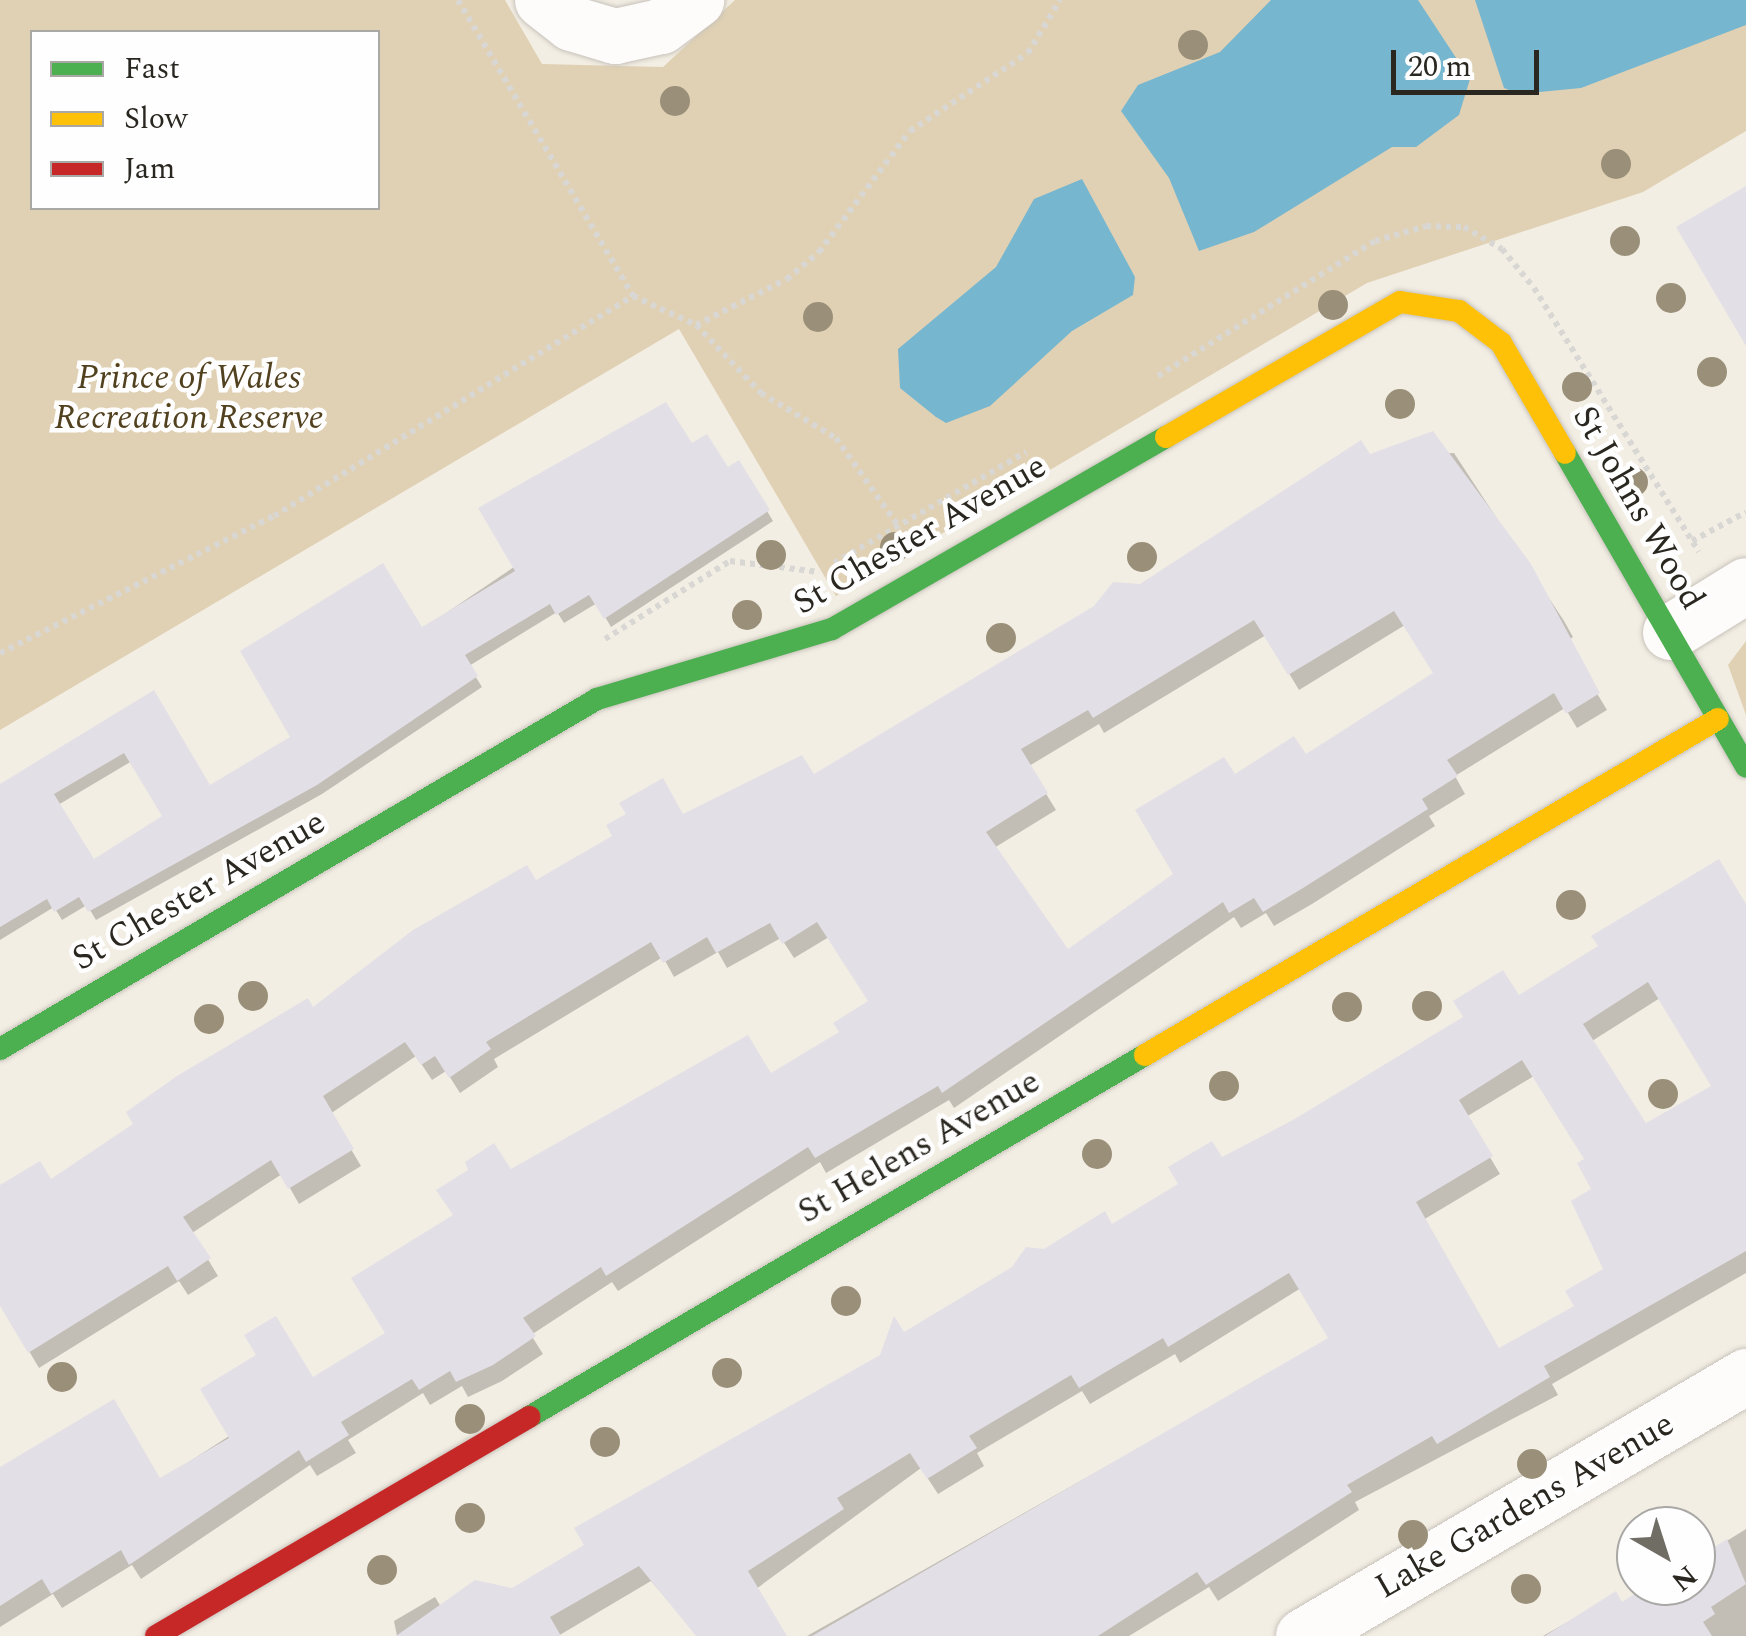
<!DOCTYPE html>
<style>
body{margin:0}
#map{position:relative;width:1746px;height:1636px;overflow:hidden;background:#f3eee4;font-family:Spectral,serif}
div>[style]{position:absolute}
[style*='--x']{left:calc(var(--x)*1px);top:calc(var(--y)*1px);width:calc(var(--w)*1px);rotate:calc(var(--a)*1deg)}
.green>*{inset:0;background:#e0d1b4}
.water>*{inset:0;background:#76b6cf}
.shadow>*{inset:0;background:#0003}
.building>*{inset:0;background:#e2dfe6}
.path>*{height:6px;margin-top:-3px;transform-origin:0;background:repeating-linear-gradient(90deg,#d9d7d4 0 5px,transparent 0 10px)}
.roads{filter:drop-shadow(0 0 2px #c8c3bb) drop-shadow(0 0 2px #c8c3bb)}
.street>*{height:55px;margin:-27.5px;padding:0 27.5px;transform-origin:27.5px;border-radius:27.5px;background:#fdfcfb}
.fast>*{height:22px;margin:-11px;padding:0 11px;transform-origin:11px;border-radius:11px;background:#4caf50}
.slow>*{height:22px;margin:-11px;padding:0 11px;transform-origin:11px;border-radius:11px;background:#ffc107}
.jam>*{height:22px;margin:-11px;padding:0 11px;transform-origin:11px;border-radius:11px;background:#c62828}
.trees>*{width:30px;height:30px;margin:-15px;border-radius:50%;background:#9a8f78}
span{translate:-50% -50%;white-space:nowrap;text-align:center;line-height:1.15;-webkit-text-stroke:9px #fefefe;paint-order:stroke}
.park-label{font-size:35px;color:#51411f;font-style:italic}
.street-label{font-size:35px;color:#2a2720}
.legend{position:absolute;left:30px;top:30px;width:350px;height:180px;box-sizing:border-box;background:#fefefe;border:2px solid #a9a8a5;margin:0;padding:12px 18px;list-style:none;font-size:30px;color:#2a2720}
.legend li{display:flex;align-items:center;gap:20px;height:50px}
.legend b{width:50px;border:2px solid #a9a8a5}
.north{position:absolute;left:1616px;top:1506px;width:100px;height:100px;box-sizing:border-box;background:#fefefe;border:2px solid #a9a8a5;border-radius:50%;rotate:141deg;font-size:28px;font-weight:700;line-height:40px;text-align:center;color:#2a2720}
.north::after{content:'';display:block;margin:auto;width:35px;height:45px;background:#706d65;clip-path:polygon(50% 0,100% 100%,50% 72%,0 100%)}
.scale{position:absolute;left:1391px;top:50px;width:148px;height:45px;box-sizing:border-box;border:5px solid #2a2720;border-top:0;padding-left:12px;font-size:30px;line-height:35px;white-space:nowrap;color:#2a2720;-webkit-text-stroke:8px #fefefe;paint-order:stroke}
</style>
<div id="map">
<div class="green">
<i style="clip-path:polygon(evenodd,0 0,505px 0,542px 64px,663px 67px,735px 0,1746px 0,1746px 131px,1643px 192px,1367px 283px,836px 596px,679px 329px,0 730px,0 0,32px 32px,378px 32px,378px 208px,32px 208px,32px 32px)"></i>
<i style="clip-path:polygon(1746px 641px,1746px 715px,1728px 665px)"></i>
</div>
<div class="water">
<i style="clip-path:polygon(1271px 0,1418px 0,1470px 79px,1459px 115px,1416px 147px,1392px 147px,1254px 232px,1199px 251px,1169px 178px,1121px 111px,1138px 85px,1220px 52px)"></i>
<i style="clip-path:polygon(1475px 0,1746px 0,1746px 25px,1581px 88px,1519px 94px,1504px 88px)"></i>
<i style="clip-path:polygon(1082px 179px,1135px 277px,1133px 295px,1072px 331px,990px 406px,946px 423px,936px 417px,900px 388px,898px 349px,996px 267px,1034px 199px)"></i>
</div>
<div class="shadow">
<i style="clip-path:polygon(evenodd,691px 447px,727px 470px,738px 463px,773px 521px,611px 627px,597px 603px,564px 623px,557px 612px,469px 666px,482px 687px,322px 794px,96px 920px,87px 905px,62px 920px,54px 907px,0 940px,0 787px,153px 694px,210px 789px,294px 737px,421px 630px,691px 447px,132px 761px,166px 817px,93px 862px,58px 805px,132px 761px)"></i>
<i style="clip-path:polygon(evenodd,1454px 453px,1564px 621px,1573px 637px,1566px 642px,1607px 710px,1577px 728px,1565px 708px,1455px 776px,1465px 794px,1429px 816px,1435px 826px,1312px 904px,1274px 926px,1266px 913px,1241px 928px,1234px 917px,954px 1108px,949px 1100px,826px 1173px,820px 1162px,618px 1291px,612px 1282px,531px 1335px,543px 1354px,502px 1381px,468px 1397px,462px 1386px,430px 1405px,423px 1393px,348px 1440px,356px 1453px,317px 1476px,310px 1465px,141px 1579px,132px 1565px,62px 1608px,53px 1594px,0 1627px,0 1470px,159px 1481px,388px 1334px,455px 1216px,510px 1173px,770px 1076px,842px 1033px,871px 1002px,829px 937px,794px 958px,781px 938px,727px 968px,718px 952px,674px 977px,663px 957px,494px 1059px,498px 1067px,460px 1093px,446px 1071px,432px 1080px,416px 1056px,330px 1114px,361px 1166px,299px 1204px,282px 1174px,192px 1233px,218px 1276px,188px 1295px,179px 1281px,39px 1368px,0 1302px,0 1188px,51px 1182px,312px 1011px,535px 883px,682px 817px,813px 777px,1369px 457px,1454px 453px,1405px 625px,1436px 674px,1305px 758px,1234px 777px,1176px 875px,1067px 952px,994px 848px,1056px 810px,1029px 766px,1099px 724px,1104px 733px,1266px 635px,1299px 690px,1405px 625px)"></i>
<i style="clip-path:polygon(evenodd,1746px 908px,1746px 1273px,1552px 1384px,1558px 1395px,1355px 1502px,1359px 1510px,1218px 1601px,1209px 1587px,1129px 1636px,807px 1636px,1331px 1339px,1301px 1288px,1180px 1363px,1175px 1354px,1090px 1404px,1082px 1391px,977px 1453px,984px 1466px,938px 1494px,921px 1468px,756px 1589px,784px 1636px,698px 1636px,651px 1581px,558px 1636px,397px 1636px,394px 1621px,435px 1597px,441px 1607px,513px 1591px,1044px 1251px,1112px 1227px,1518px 998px,1746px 908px,1660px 998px,1714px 1087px,1645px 1127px,1592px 1041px,1660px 998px,1746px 908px,1534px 1076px,1587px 1161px,1606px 1270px,1577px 1307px,1498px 1351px,1423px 1220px,1500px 1174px,1466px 1117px,1534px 1076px)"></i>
<i style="clip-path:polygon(1746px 1529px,1746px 1636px,1543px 1636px,1615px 1595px,1621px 1605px,1653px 1586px,1696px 1586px,1696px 1560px)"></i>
</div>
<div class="building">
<i style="clip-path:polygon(1746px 186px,1746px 346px,1676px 227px)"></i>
<i style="clip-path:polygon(evenodd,666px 402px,692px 443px,707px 434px,728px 467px,739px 460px,770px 510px,604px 619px,589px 595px,556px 615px,550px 604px,465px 655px,478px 676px,317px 785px,88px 912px,79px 897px,54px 912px,47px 899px,0 927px,0 784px,154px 690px,210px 785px,290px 737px,240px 651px,383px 563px,422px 627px,515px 571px,478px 508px,666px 402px,124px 753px,162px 816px,94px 859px,54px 794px,124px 753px)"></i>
<i style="clip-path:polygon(evenodd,1433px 431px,1531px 564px,1600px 693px,1566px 714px,1554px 693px,1447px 760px,1458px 776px,1422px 799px,1428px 809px,1303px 888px,1263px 912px,1254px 898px,1229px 913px,1223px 902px,942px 1093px,938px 1086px,815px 1158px,808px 1147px,606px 1276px,601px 1267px,523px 1318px,536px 1336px,493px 1365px,456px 1382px,450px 1371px,419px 1390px,412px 1379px,341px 1422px,349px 1435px,306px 1462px,299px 1450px,129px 1565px,121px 1550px,51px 1594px,42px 1579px,0 1606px,0 1467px,114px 1399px,160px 1478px,229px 1438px,200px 1389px,256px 1355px,244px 1335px,276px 1316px,313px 1377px,385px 1333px,351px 1278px,453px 1215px,436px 1190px,468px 1170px,465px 1162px,494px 1143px,511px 1169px,748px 1035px,771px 1073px,839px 1032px,833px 1023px,868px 1001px,817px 922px,782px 944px,770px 923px,716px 953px,707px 937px,663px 963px,651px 942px,486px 1042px,491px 1049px,449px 1078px,435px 1056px,421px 1065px,405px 1042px,323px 1096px,354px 1149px,288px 1189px,271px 1160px,183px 1217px,211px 1258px,177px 1281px,168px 1266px,28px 1353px,0 1306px,0 1185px,40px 1161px,51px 1179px,133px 1124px,126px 1112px,177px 1076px,308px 998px,313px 1007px,413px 930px,527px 865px,536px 880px,612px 836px,606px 825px,626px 814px,619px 803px,663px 778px,683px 814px,802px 755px,814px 774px,1094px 606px,1113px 582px,1140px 584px,1361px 440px,1370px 454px,1433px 431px,1394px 611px,1433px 673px,1306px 754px,1294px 736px,1235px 774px,1224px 757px,1135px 810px,1173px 874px,1068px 949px,986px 832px,1048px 793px,1021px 749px,1088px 710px,1093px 718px,1254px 620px,1288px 675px,1394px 611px)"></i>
<i style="clip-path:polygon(evenodd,1719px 859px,1746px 904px,1746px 1251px,1544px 1366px,1550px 1377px,1437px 1444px,1432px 1436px,1347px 1485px,1352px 1492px,1206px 1585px,1197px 1572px,1098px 1636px,812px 1636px,1328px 1338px,1289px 1273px,1168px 1347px,1163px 1338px,1079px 1388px,1071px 1375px,969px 1436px,977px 1448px,927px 1479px,910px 1453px,837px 1498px,844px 1509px,748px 1571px,787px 1636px,696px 1636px,639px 1566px,550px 1617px,561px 1636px,396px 1636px,475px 1580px,512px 1588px,584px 1545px,574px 1528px,880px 1355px,894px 1316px,904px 1332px,1012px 1267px,1026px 1247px,1044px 1249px,1105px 1211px,1112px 1224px,1178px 1184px,1168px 1167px,1212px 1141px,1222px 1157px,1293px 1120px,1463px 1017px,1453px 1001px,1503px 970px,1519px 995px,1598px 946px,1591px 936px,1719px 859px,1648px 982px,1711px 1086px,1646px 1123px,1583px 1024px,1648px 982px,1719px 859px,1522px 1060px,1584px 1159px,1577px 1163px,1591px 1189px,1571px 1201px,1603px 1269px,1565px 1291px,1574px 1306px,1499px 1348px,1416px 1202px,1493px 1156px,1459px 1100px,1522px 1060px)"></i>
<i style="clip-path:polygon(1727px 1539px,1746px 1584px,1711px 1607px,1715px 1614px,1703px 1622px,1712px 1636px,1545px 1636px,1616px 1591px,1622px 1602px,1647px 1586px,1696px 1586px,1696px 1559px)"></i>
</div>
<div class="path">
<i style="--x:458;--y:0;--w:344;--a:59.4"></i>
<i style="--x:633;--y:296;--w:69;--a:24.7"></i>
<i style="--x:696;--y:325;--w:94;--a:46.3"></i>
<i style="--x:761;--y:393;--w:87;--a:31"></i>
<i style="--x:836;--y:438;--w:105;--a:54.7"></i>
<i style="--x:696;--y:325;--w:102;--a:-26.8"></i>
<i style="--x:787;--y:279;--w:42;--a:-40.2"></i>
<i style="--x:819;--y:252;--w:151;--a:-53.1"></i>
<i style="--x:910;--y:131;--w:141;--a:-33.5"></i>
<i style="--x:1028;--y:53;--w:62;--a:-58.9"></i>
<i style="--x:1158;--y:376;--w:256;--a:-31.9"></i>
<i style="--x:1375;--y:241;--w:53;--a:-16.4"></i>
<i style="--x:1426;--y:226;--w:38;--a:2"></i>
<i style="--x:1464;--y:227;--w:44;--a:30.1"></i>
<i style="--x:1502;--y:249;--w:50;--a:50.6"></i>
<i style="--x:1534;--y:288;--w:311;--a:58"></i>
<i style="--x:1692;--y:541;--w:61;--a:-28.2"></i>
<i style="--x:834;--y:563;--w:222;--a:-30"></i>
<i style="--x:605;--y:639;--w:147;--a:-32"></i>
<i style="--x:730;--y:561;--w:90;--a:7"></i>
<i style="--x:0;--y:653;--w:306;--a:-26.6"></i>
<i style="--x:274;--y:516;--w:421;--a:-31.5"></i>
</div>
<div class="roads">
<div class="street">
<i style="--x:542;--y:0;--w:37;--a:38"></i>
<i style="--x:571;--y:23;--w:46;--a:16.5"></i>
<i style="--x:615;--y:36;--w:47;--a:-12.3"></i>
<i style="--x:661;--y:26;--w:44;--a:-36.6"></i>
<i style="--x:1670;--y:632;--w:89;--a:-31.7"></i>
<i style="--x:1303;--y:1636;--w:514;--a:-30.41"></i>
</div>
<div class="fast">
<i style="--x:1565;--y:453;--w:362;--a:60"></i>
<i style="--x:0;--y:1049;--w:692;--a:-30.38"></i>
<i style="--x:597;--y:699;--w:245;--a:-16.6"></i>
<i style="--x:832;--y:629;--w:385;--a:-29.9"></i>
<i style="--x:529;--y:1417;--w:714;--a:-30.44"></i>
</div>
<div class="slow">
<i style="--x:1166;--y:437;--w:270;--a:-30"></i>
<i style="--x:1400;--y:302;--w:60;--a:8.7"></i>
<i style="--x:1459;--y:311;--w:53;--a:37.3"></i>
<i style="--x:1501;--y:343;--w:127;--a:59.8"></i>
<i style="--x:1145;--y:1055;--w:664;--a:-30.39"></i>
</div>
<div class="jam">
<i style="--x:156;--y:1636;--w:433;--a:-30.4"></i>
</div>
</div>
<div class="trees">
<i style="left:1193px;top:45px"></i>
<i style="left:675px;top:101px"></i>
<i style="left:1616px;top:164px"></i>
<i style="left:1625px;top:241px"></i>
<i style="left:1671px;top:298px"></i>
<i style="left:1333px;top:305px"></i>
<i style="left:818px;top:317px"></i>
<i style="left:1712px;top:372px"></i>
<i style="left:1577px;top:387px"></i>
<i style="left:1400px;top:404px"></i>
<i style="left:1633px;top:482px"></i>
<i style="left:895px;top:547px"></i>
<i style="left:771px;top:555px"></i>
<i style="left:1142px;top:557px"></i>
<i style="left:747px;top:615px"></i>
<i style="left:1001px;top:638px"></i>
<i style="left:1571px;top:905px"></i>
<i style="left:253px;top:996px"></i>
<i style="left:1427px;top:1006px"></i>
<i style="left:1347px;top:1007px"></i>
<i style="left:209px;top:1019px"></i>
<i style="left:1224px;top:1086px"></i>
<i style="left:1663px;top:1094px"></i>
<i style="left:1097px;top:1154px"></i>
<i style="left:846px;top:1301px"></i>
<i style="left:727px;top:1373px"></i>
<i style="left:62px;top:1377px"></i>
<i style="left:470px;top:1419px"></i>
<i style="left:605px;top:1442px"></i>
<i style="left:1532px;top:1464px"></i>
<i style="left:470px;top:1518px"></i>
<i style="left:1413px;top:1535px"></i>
<i style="left:382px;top:1570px"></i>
<i style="left:1526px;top:1589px"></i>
</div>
<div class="park-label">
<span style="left:189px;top:398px">Prince of Wales<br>Recreation Reserve</span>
</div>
<div class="street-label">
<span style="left:1638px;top:508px;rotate:60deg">St Johns Wood</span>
<span style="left:920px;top:535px;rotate:-30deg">St Chester Avenue</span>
<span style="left:199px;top:891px;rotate:-30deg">St Chester Avenue</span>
<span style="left:919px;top:1147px;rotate:-30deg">St Helens Avenue</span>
<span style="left:1525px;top:1506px;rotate:-30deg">Lake Gardens Avenue</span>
</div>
<ul class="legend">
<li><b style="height:12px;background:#4caf50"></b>Fast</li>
<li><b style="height:12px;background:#ffc107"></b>Slow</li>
<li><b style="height:12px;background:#c62828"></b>Jam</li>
</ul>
<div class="north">N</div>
<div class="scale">20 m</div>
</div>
